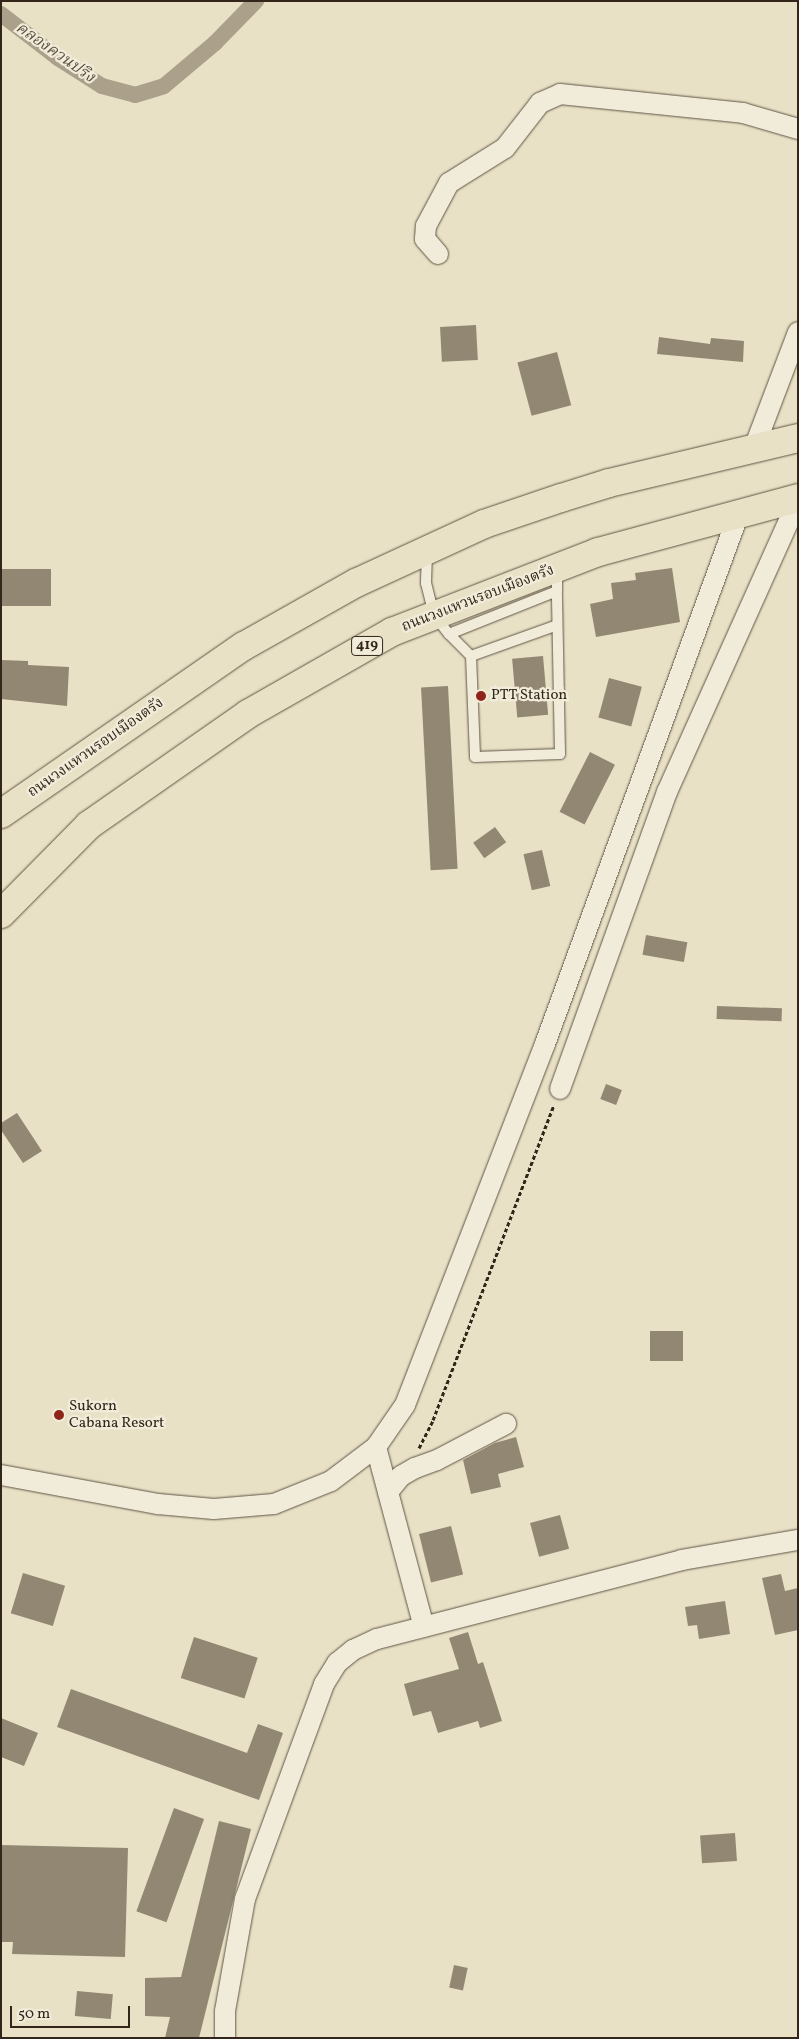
<!DOCTYPE html>
<meta charset="utf-8">
<style>
body{margin:0}
#map{position:relative;width:799px;height:2039px;overflow:hidden;background:#e9e1c6;font-family:Vollkorn,"Noto Serif Thai",serif}
div>[style]{position:absolute}
[style*='--x']{left:calc(var(--x)*1px);top:calc(var(--y)*1px);width:calc(var(--w)*1px);rotate:calc(var(--a)*1deg)}
.canal>*{height:16px;margin:-8px;padding:0 8px;transform-origin:8px;border-radius:8px;background:#aba18b}
.building>*{inset:0;background:#928773;transform-origin:0 0}
.path>*{height:3px;margin-top:-1.5px;transform-origin:0;background:repeating-linear-gradient(90deg,#332519 0 4px,transparent 0 6.5px)}
.roads{filter:drop-shadow(0 0 1px #605444) drop-shadow(0 0 1px #605444)}
.service>*{height:10px;margin:-5px;padding:0 5px;transform-origin:5px;border-radius:5px;background:#f1ecda}
.minor>*{height:20px;margin:-10px;padding:0 10px;transform-origin:10px;border-radius:10px;background:#f1ecda}
.trunk>*{height:28px;margin:-14px;padding:0 14px;transform-origin:14px;border-radius:14px;background:#e9e1c6}
.dots>*{width:14px;height:14px;translate:-50% -50%;box-sizing:border-box;border:2px solid #f1ecda;border-radius:50%}
span{translate:-50% -50%;white-space:nowrap;text-align:center;line-height:1.15;-webkit-text-stroke:4.5px #f1ecda;paint-order:stroke}
.shield-label span{padding:1px 4px;background:#f1ecda;border:1px solid;border-radius:4px;-webkit-text-stroke-width:0}
.shield-label{font-size:14px;color:#332519;font-weight:700}
.street-label{font-size:15px;color:#332519}
.poi-label{font-size:15px;color:#332519}
.left{translate:0 -50%;text-align:left}
.water-label{font-size:16px;color:#5d5041;font-style:italic}
.frame{position:absolute;inset:0;border:2px solid #332519;pointer-events:none}
.scale{position:absolute;left:10px;top:2006px;width:120px;height:22px;box-sizing:border-box;border:2px solid #332519;border-top:0;padding-left:6px;font-size:15px;line-height:18px;white-space:nowrap;color:#332519;-webkit-text-stroke:4px #f1ecda;paint-order:stroke}
</style>
<div id="map">
<div class="canal">
<i style="--x:1;--y:14;--w:72;--a:37.7"></i>
<i style="--x:58;--y:58;--w:52;--a:32.5"></i>
<i style="--x:102;--y:86;--w:34;--a:15"></i>
<i style="--x:135;--y:95;--w:30;--a:-17"></i>
<i style="--x:164;--y:86;--w:67;--a:-40.1"></i>
<i style="--x:215;--y:43;--w:59;--a:-45.7"></i>
</div>
<div class="building">
<i style="left:476px;top:325px;width:35px;height:36px;rotate:87deg"></i>
<i style="clip-path:polygon(659px 337px,710px 344px,711px 338px,744px 341px,743px 362px,657px 354px)"></i>
<i style="left:557px;top:352px;width:55px;height:41px;rotate:75deg"></i>
<i style="clip-path:polygon(672px 568px,680px 622px,596px 637px,590px 604px,613px 599px,611px 583px,636px 580px,635px 573px)"></i>
<i style="left:51px;top:569px;width:37px;height:50px;rotate:90deg"></i>
<i style="left:543px;top:656px;width:59px;height:31px;rotate:85deg"></i>
<i style="clip-path:polygon(1px 660px,28px 661px,28px 665px,69px 667px,67px 706px,1px 699px)"></i>
<i style="left:609px;top:678px;width:34px;height:41px;rotate:15deg"></i>
<i style="left:448px;top:686px;width:183px;height:27px;rotate:87deg"></i>
<i style="left:590px;top:752px;width:28px;height:67px;rotate:27deg"></i>
<i style="left:495px;top:827px;width:19px;height:27px;rotate:54deg"></i>
<i style="left:542px;top:850px;width:37px;height:19px;rotate:77deg"></i>
<i style="left:646px;top:935px;width:42px;height:20px;rotate:10deg"></i>
<i style="left:717px;top:1006px;width:65px;height:13px;rotate:2deg"></i>
<i style="left:606px;top:1084px;width:17px;height:16px;rotate:21deg"></i>
<i style="clip-path:polygon(17px 1113px,42px 1151px,23px 1163px,1px 1130px,1px 1123px)"></i>
<i style="left:650px;top:1331px;width:33px;height:30px"></i>
<i style="clip-path:polygon(516px 1437px,524px 1467px,498px 1474px,501px 1487px,471px 1494px,463px 1460px,495px 1443px)"></i>
<i style="left:560px;top:1515px;width:35px;height:31px;rotate:75deg"></i>
<i style="left:451px;top:1526px;width:50px;height:33px;rotate:76deg"></i>
<i style="left:23px;top:1573px;width:44px;height:42px;rotate:17deg"></i>
<i style="clip-path:polygon(781px 1574px,785px 1591px,798px 1588px,798px 1630px,775px 1635px,762px 1578px)"></i>
<i style="clip-path:polygon(725px 1601px,730px 1634px,699px 1639px,697px 1625px,688px 1626px,685px 1607px)"></i>
<i style="clip-path:polygon(468px 1632px,478px 1664px,483px 1662px,502px 1721px,480px 1728px,478px 1721px,438px 1733px,431px 1711px,413px 1716px,404px 1684px,459px 1669px,449px 1638px)"></i>
<i style="left:194px;top:1637px;width:67px;height:43px;rotate:18deg"></i>
<i style="clip-path:polygon(71px 1689px,247px 1753px,258px 1724px,283px 1733px,259px 1800px,57px 1727px)"></i>
<i style="clip-path:polygon(1px 1718px,38px 1733px,24px 1766px,1px 1757px)"></i>
<i style="left:174px;top:1808px;width:32px;height:110px;rotate:20deg"></i>
<i style="clip-path:polygon(219px 1821px,251px 1829px,199px 2038px,165px 2038px,170px 2017px,145px 2016px,145px 1978px,181px 1977px)"></i>
<i style="left:735px;top:1833px;width:28px;height:35px;rotate:86deg"></i>
<i style="clip-path:polygon(1px 1845px,128px 1848px,125px 1957px,12px 1954px,13px 1942px,1px 1942px)"></i>
<i style="left:454px;top:1965px;width:14px;height:23px;rotate:12deg"></i>
<i style="left:77px;top:1991px;width:36px;height:25px;rotate:5deg"></i>
</div>
<div class="path">
<i style="--x:419;--y:1448;--w:31;--a:-63"></i>
<i style="--x:433;--y:1420;--w:337;--a:-69"></i>
</div>
<div class="roads">
<div class="service">
<i style="--x:427;--y:553;--w:30;--a:92"></i>
<i style="--x:426;--y:583;--w:33;--a:76"></i>
<i style="--x:434;--y:615;--w:24;--a:52"></i>
<i style="--x:449;--y:634;--w:116;--a:-21.7"></i>
<i style="--x:557;--y:591;--w:22;--a:-90"></i>
<i style="--x:449;--y:634;--w:31;--a:45"></i>
<i style="--x:471;--y:656;--w:101;--a:87.7"></i>
<i style="--x:475;--y:757;--w:85;--a:-2"></i>
<i style="--x:560;--y:754;--w:163;--a:-91.1"></i>
<i style="--x:471;--y:656;--w:89;--a:-19.7"></i>
</div>
<div class="minor">
<i style="--x:438;--y:254;--w:20;--a:-131"></i>
<i style="--x:425;--y:239;--w:13;--a:-86"></i>
<i style="--x:426;--y:226;--w:49;--a:-61.9"></i>
<i style="--x:449;--y:183;--w:66;--a:-32"></i>
<i style="--x:505;--y:148;--w:57;--a:-52.1"></i>
<i style="--x:540;--y:103;--w:22;--a:-24"></i>
<i style="--x:560;--y:94;--w:184;--a:5.9"></i>
<i style="--x:743;--y:113;--w:57;--a:16.2"></i>
<i style="--x:754;--y:448;--w:124;--a:-69.2"></i>
<i style="--x:560;--y:1089;--w:316;--a:-70.2"></i>
<i style="--x:667;--y:792;--w:319;--a:-65.8"></i>
<i style="--x:376;--y:1447;--w:186;--a:75.1"></i>
<i style="--x:1;--y:1475;--w:160;--a:10.5"></i>
<i style="--x:158;--y:1504;--w:56;--a:5.1"></i>
<i style="--x:214;--y:1509;--w:60;--a:-4.8"></i>
<i style="--x:274;--y:1504;--w:61;--a:-22"></i>
<i style="--x:331;--y:1481;--w:56;--a:-37.1"></i>
<i style="--x:376;--y:1447;--w:51;--a:-55.4"></i>
<i style="--x:405;--y:1405;--w:387;--a:-68.8"></i>
<i style="--x:545;--y:1044;--w:565;--a:-69.93"></i>
<i style="--x:388;--y:1492;--w:21;--a:-51"></i>
<i style="--x:401;--y:1476;--w:16;--a:-30"></i>
<i style="--x:415;--y:1468;--w:23;--a:-20"></i>
<i style="--x:437;--y:1460;--w:78;--a:-27.6"></i>
<i style="--x:225;--y:2038;--w:27;--a:-90"></i>
<i style="--x:225;--y:2011;--w:114;--a:-79.9"></i>
<i style="--x:245;--y:1899;--w:229;--a:-69.8"></i>
<i style="--x:324;--y:1684;--w:25;--a:-58"></i>
<i style="--x:337;--y:1663;--w:21;--a:-39"></i>
<i style="--x:353;--y:1650;--w:26;--a:-25"></i>
<i style="--x:377;--y:1639;--w:315;--a:-14.5"></i>
<i style="--x:682;--y:1560;--w:118;--a:-9.8"></i>
</div>
<div class="trunk">
<i style="--x:1;--y:814;--w:295;--a:-34.7"></i>
<i style="--x:244;--y:646;--w:129;--a:-29.4"></i>
<i style="--x:356;--y:583;--w:141;--a:-24.7"></i>
<i style="--x:484;--y:524;--w:81;--a:-18.7"></i>
<i style="--x:561;--y:498;--w:50;--a:-17.4"></i>
<i style="--x:609;--y:483;--w:194;--a:-13.4"></i>
<i style="--x:1;--y:914;--w:125;--a:-45.3"></i>
<i style="--x:89;--y:825;--w:194;--a:-34.9"></i>
<i style="--x:248;--y:714;--w:166;--a:-29.7"></i>
<i style="--x:392;--y:632;--w:221;--a:-21.2"></i>
<i style="--x:598;--y:552;--w:207;--a:-15.1"></i>
</div>
</div>
<div class="dots">
<i style="left:481px;top:696px;background:#8f2418"></i>
<i style="left:59px;top:1415px;background:#8f2418"></i>
</div>
<div class="shield-label">
<span style="left:367px;top:646px">419</span>
</div>
<div class="street-label">
<span style="left:478px;top:599px;rotate:-21deg">ถนนวงแหวนรอบเมืองตรัง</span>
<span style="left:96px;top:748px;rotate:-35deg">ถนนวงแหวนรอบเมืองตรัง</span>
</div>
<div class="poi-label">
<span class="left" style="left:491px;top:696px">PTT Station</span>
<span class="left" style="left:69px;top:1415px">Sukorn<br>Cabana Resort</span>
</div>
<div class="water-label">
<span style="left:55px;top:53px;rotate:35deg">คลองควนปริง</span>
</div>
<div class="frame"></div>
<div class="scale">50 m</div>
</div>
